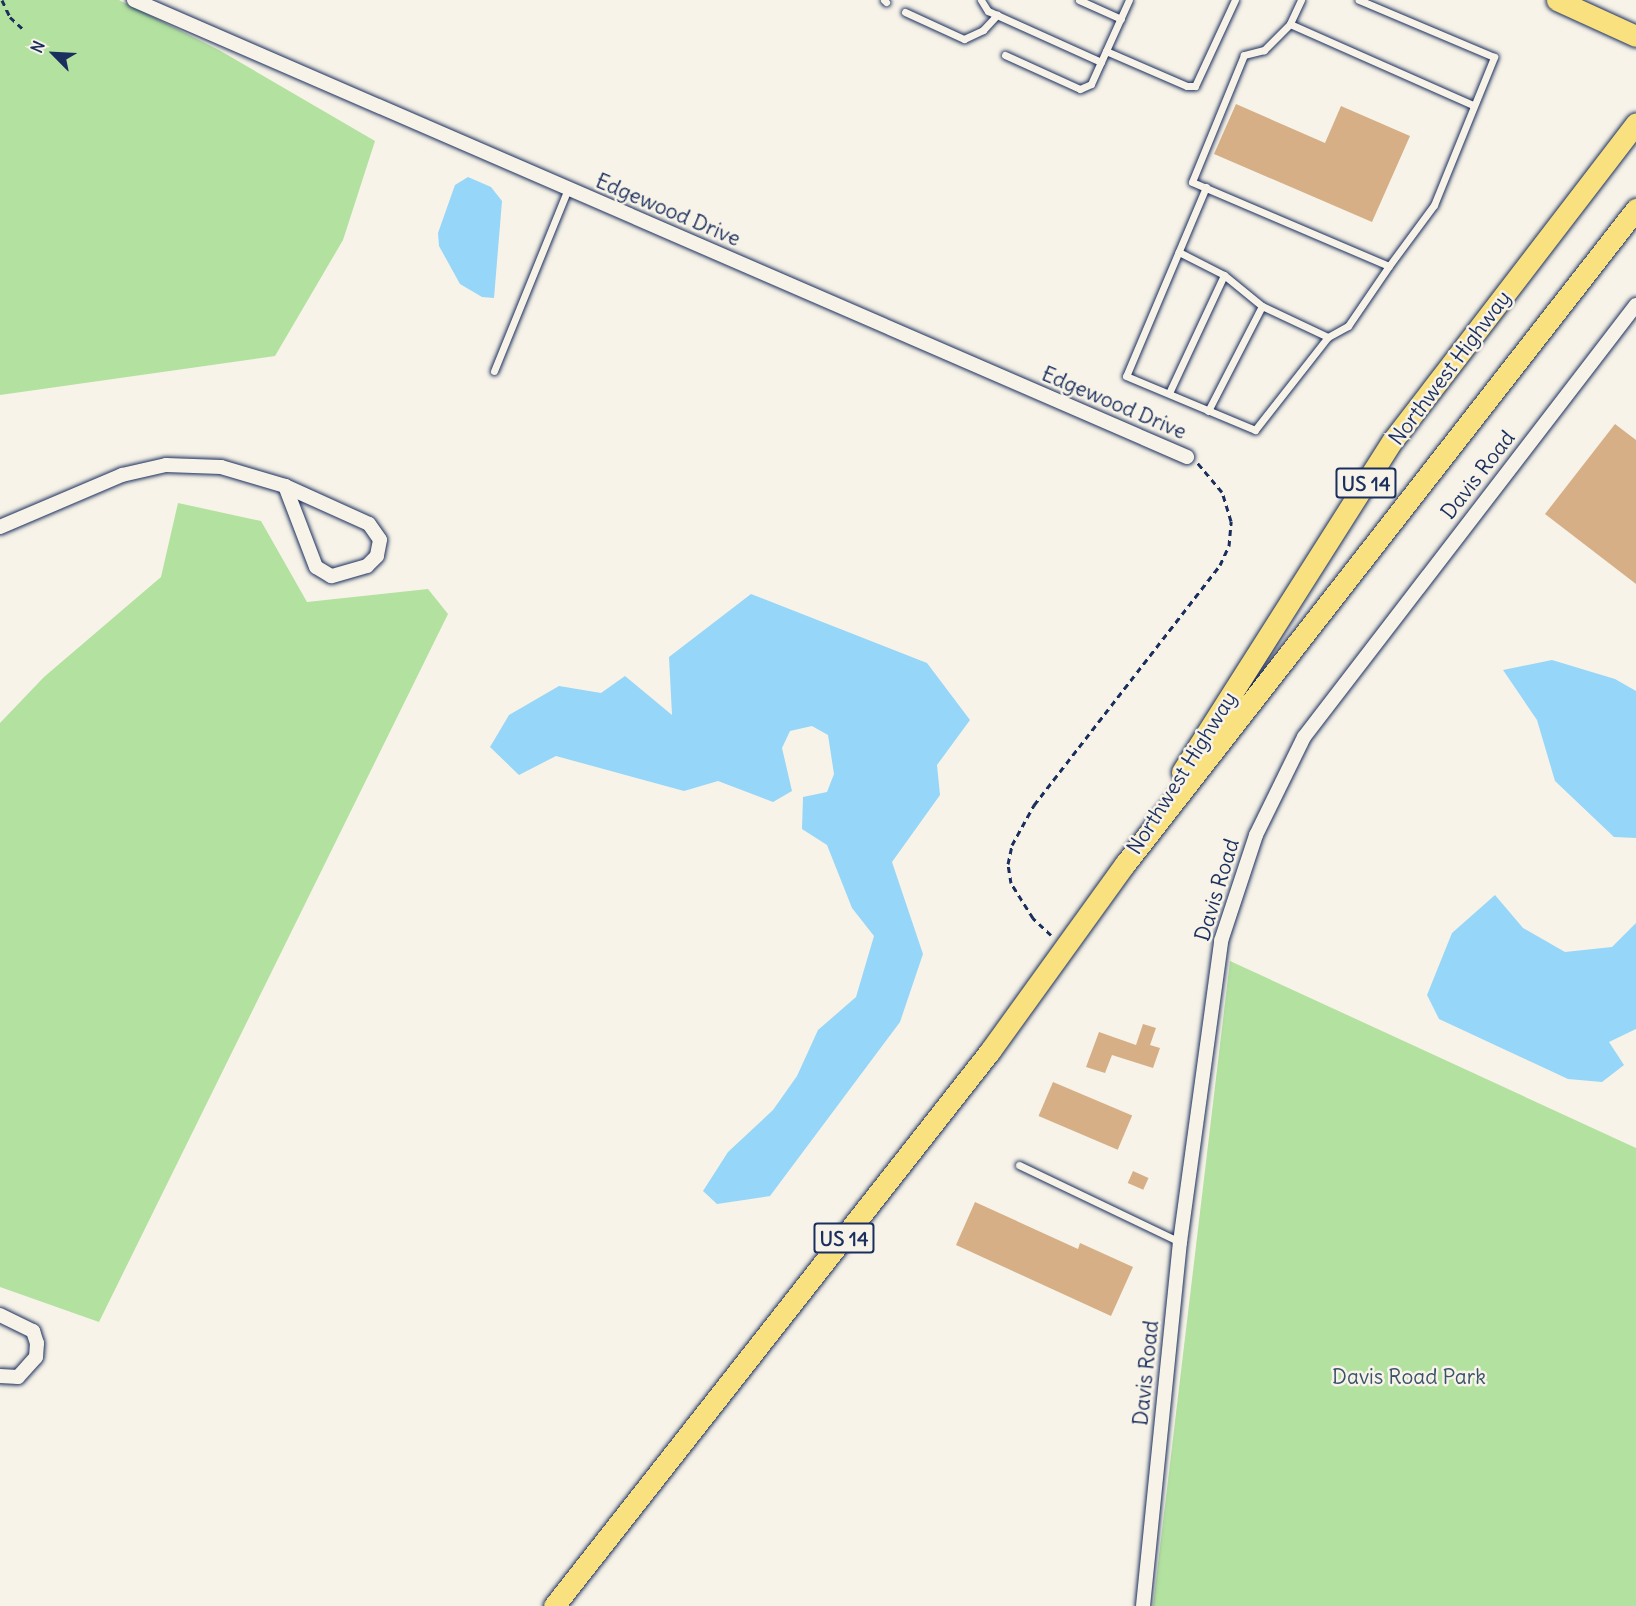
<!DOCTYPE html>
<style>
body{margin:0}
#map{position:relative;width:1636px;height:1606px;overflow:hidden;background:#f7f3e8;font-family:Delius,sans-serif}
div>[style]{position:absolute}
[style*='--x']{left:calc(var(--x)*1px);top:calc(var(--y)*1px);width:calc(var(--w)*1px);rotate:calc(var(--a)*1deg)}
.green>*{inset:0;background:#b3e1a0}
.water>*{inset:0;background:#96d6f8}
.building>*{inset:0;background:#d6af87;transform-origin:0 0}
.path>*{height:3px;margin-top:-1.5px;transform-origin:0;background:repeating-linear-gradient(90deg,#1b2f5e 0 6px,transparent 0 10.5px)}
.roads{filter:drop-shadow(0 0 2px #1b2f5e) drop-shadow(0 0 2px #1b2f5e)}
.lane>*{height:7px;margin:-3.5px;padding:0 3.5px;transform-origin:3.5px;border-radius:3.5px;background:#f7f3e8}
.street>*{height:14px;margin:-7px;padding:0 7px;transform-origin:7px;border-radius:7px;background:#f7f3e8}
.primary>*{height:21px;margin:-10.5px;padding:0 10.5px;transform-origin:10.5px;border-radius:10.5px;background:#fae180}
span{translate:-50% -50%;white-space:nowrap;text-align:center;line-height:1.15;-webkit-text-stroke:5px #f7f3e8;paint-order:stroke}
.shield-label span{padding:2px 4px;background:#f7f3e8;border:2px solid;border-radius:4px;-webkit-text-stroke-width:0}
.shield-label{font-size:20px;color:#1b2f5e;font-weight:700}
.street-label{font-size:21px;color:#1b2f5e}
.park-label{font-size:21px;color:#39536b}
.north{position:absolute;left:24px;top:24px;width:60px;height:60px;-webkit-text-stroke:4px #f7f3e8;paint-order:stroke;rotate:294deg;font-size:16px;font-weight:700;line-height:24px;text-align:center;color:#1b2f5e}
.north::after{content:'';display:block;margin:auto;width:21px;height:27px;background:#1b2f5e;clip-path:polygon(50% 0,100% 100%,50% 72%,0 100%)}
</style>
<div id="map">
<div class="green">
<i style="clip-path:polygon(0 0,119px 0,219px 50px,375px 141px,343px 240px,275px 356px,0 395px)"></i>
<i style="clip-path:polygon(178px 503px,261px 521px,307px 602px,428px 589px,448px 614px,99px 1322px,0 1287px,0 723px,44px 677px,161px 577px)"></i>
<i style="clip-path:polygon(1230px 961px,1636px 1148px,1636px 1606px,1153px 1606px)"></i>
</div>
<div class="water">
<i style="clip-path:polygon(468px 177px,491px 187px,502px 201px,494px 298px,482px 297px,460px 284px,439px 246px,438px 233px,455px 185px)"></i>
<i style="clip-path:polygon(751px 594px,927px 663px,970px 720px,937px 765px,940px 795px,892px 862px,923px 954px,900px 1022px,770px 1196px,717px 1204px,703px 1191px,728px 1152px,773px 1110px,797px 1076px,818px 1030px,856px 997px,874px 936px,852px 908px,827px 845px,802px 829px,803px 797px,827px 792px,834px 774px,828px 735px,812px 726px,790px 731px,782px 748px,792px 791px,773px 802px,718px 781px,684px 791px,556px 756px,519px 775px,490px 747px,509px 715px,559px 686px,601px 693px,625px 676px,672px 715px,669px 657px)"></i>
<i style="clip-path:polygon(1552px 660px,1615px 679px,1636px 691px,1636px 838px,1614px 837px,1555px 781px,1537px 720px,1503px 670px)"></i>
<i style="clip-path:polygon(1495px 895px,1523px 928px,1565px 952px,1612px 947px,1636px 923px,1636px 1029px,1609px 1042px,1624px 1065px,1602px 1082px,1568px 1079px,1439px 1019px,1427px 995px,1452px 933px)"></i>
</div>
<div class="building">
<i style="clip-path:polygon(1236px 104px,1325px 143px,1341px 106px,1410px 136px,1372px 222px,1214px 154px)"></i>
<i style="clip-path:polygon(1615px 424px,1636px 440px,1636px 584px,1545px 514px)"></i>
<i style="clip-path:polygon(1143px 1024px,1156px 1028px,1150px 1045px,1160px 1048px,1153px 1068px,1112px 1055px,1105px 1073px,1086px 1067px,1099px 1032px,1136px 1045px)"></i>
<i style="left:1053px;top:1082px;width:86px;height:37px;rotate:23deg"></i>
<i style="left:1133px;top:1171px;width:17px;height:13px;rotate:24deg"></i>
<i style="clip-path:polygon(975px 1202px,1078px 1249px,1080px 1243px,1133px 1267px,1111px 1316px,956px 1245px)"></i>
</div>
<div class="path">
<i style="--x:2;--y:0;--w:19;--a:65"></i>
<i style="--x:10;--y:17;--w:19;--a:43"></i>
<i style="--x:1051;--y:935;--w:25;--a:-137"></i>
<i style="--x:1033;--y:918;--w:41;--a:-122.2"></i>
<i style="--x:1011;--y:883;--w:19;--a:-99"></i>
<i style="--x:1008;--y:864;--w:19;--a:-78"></i>
<i style="--x:1012;--y:845;--w:46;--a:-61.2"></i>
<i style="--x:1034;--y:805;--w:304;--a:-52.2"></i>
<i style="--x:1220;--y:565;--w:21;--a:-65"></i>
<i style="--x:1229;--y:546;--w:25;--a:-85"></i>
<i style="--x:1231;--y:521;--w:30;--a:-107"></i>
<i style="--x:1222;--y:492;--w:38;--a:-130"></i>
</div>
<div class="roads">
<div class="lane">
<i style="--x:884;--y:0;--w:3;--a:45"></i>
<i style="--x:981;--y:0;--w:13;--a:58"></i>
<i style="--x:988;--y:11;--w:124;--a:24.3"></i>
<i style="--x:1079;--y:0;--w:46;--a:24.3"></i>
<i style="--x:1301;--y:0;--w:26;--a:115"></i>
<i style="--x:1290;--y:24;--w:37;--a:135"></i>
<i style="--x:1264;--y:50;--w:21;--a:166"></i>
<i style="--x:1244;--y:55;--w:137;--a:112.3"></i>
<i style="--x:1192;--y:182;--w:214;--a:23.1"></i>
<i style="--x:1389;--y:266;--w:76;--a:-53.6"></i>
<i style="--x:1434;--y:205;--w:160;--a:-67.9"></i>
<i style="--x:1494;--y:57;--w:147;--a:-157.1"></i>
<i style="--x:905;--y:12;--w:65;--a:24.6"></i>
<i style="--x:964;--y:39;--w:21;--a:-25"></i>
<i style="--x:983;--y:30;--w:21;--a:-47"></i>
<i style="--x:1290;--y:24;--w:200;--a:23.9"></i>
<i style="--x:1106;--y:51;--w:88;--a:23.4"></i>
<i style="--x:1187;--y:86;--w:8;--a:0"></i>
<i style="--x:1195;--y:86;--w:95;--a:-65.1"></i>
<i style="--x:1005;--y:55;--w:82;--a:24.4"></i>
<i style="--x:1080;--y:89;--w:12;--a:-24"></i>
<i style="--x:1091;--y:84;--w:92;--a:-65.7"></i>
<i style="--x:1206;--y:187;--w:205;--a:112.9"></i>
<i style="--x:1126;--y:376;--w:140;--a:22.7"></i>
<i style="--x:1255;--y:430;--w:118;--a:-51.9"></i>
<i style="--x:1328;--y:337;--w:23;--a:-29"></i>
<i style="--x:1348;--y:326;--w:73;--a:-55.7"></i>
<i style="--x:1224;--y:275;--w:49;--a:39.2"></i>
<i style="--x:1262;--y:306;--w:73;--a:25.2"></i>
<i style="--x:494;--y:371;--w:196;--a:-67.9"></i>
<i style="--x:1169;--y:393;--w:130;--a:-65"></i>
<i style="--x:1224;--y:275;--w:51;--a:-152.9"></i>
<i style="--x:1208;--y:411;--w:118;--a:-62.8"></i>
<i style="--x:1019;--y:1165;--w:178;--a:25.6"></i>
</div>
<div class="street">
<i style="--x:134;--y:0;--w:1148;--a:23.46"></i>
<i style="--x:0;--y:527;--w:133;--a:-23.1"></i>
<i style="--x:122;--y:475;--w:45;--a:-12.8"></i>
<i style="--x:166;--y:465;--w:55;--a:2.1"></i>
<i style="--x:221;--y:467;--w:67;--a:16.5"></i>
<i style="--x:285;--y:486;--w:92;--a:24.3"></i>
<i style="--x:369;--y:524;--w:19;--a:55"></i>
<i style="--x:380;--y:540;--w:16;--a:101"></i>
<i style="--x:377;--y:556;--w:14;--a:135"></i>
<i style="--x:367;--y:566;--w:37;--a:164"></i>
<i style="--x:331;--y:576;--w:17;--a:-149"></i>
<i style="--x:316;--y:567;--w:87;--a:-110.9"></i>
<i style="--x:0;--y:1315;--w:37;--a:26"></i>
<i style="--x:33;--y:1331;--w:13;--a:72"></i>
<i style="--x:37;--y:1343;--w:14;--a:94"></i>
<i style="--x:36;--y:1357;--w:27;--a:132"></i>
<i style="--x:18;--y:1377;--w:18;--a:-177"></i>
<i style="--x:1143;--y:1606;--w:366;--a:-84.2"></i>
<i style="--x:1180;--y:1242;--w:304;--a:-82.2"></i>
<i style="--x:1221;--y:941;--w:112;--a:-71.7"></i>
<i style="--x:1256;--y:835;--w:109;--a:-63.9"></i>
<i style="--x:1304;--y:737;--w:545;--a:-52.46"></i>
</div>
<div class="primary">
<i style="--x:1557;--y:0;--w:87;--a:24.5"></i>
<i style="--x:1182;--y:772;--w:393;--a:-57.6"></i>
<i style="--x:1393;--y:440;--w:399;--a:-52.5"></i>
<i style="--x:554;--y:1606;--w:706;--a:-51.85"></i>
<i style="--x:990;--y:1051;--w:231;--a:-54.2"></i>
<i style="--x:1125;--y:864;--w:831;--a:-52.04"></i>
</div>
</div>
<div class="shield-label">
<span style="left:1366px;top:483px">US 14</span>
<span style="left:844px;top:1238px">US 14</span>
</div>
<div class="street-label">
<span style="left:668px;top:210px;rotate:23deg">Edgewood Drive</span>
<span style="left:1450px;top:368px;rotate:-53deg">Northwest Highway</span>
<span style="left:1114px;top:403px;rotate:23deg">Edgewood Drive</span>
<span style="left:1478px;top:475px;rotate:-52deg">Davis Road</span>
<span style="left:1182px;top:773px;rotate:-58deg">Northwest Highway</span>
<span style="left:1217px;top:890px;rotate:-73deg">Davis Road</span>
<span style="left:1146px;top:1373px;rotate:-84deg">Davis Road</span>
</div>
<div class="park-label">
<span style="left:1409px;top:1377px">Davis Road Park</span>
</div>
<div class="north">N</div>
</div>
